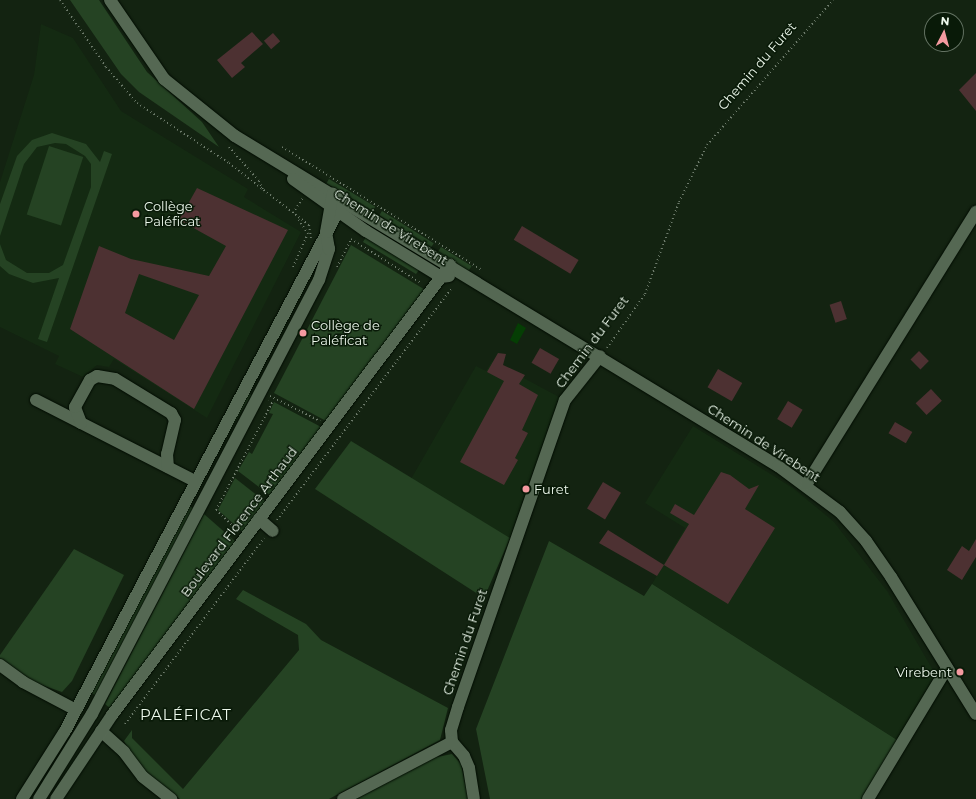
<!DOCTYPE html>
<meta charset="utf-8">
<style>
body{margin:0}
#map{position:relative;width:976px;height:799px;overflow:hidden;background:#132311;font-family:Montserrat,sans-serif}
div>[style]{position:absolute}
[style*='--x']{left:calc(var(--x)*1px);top:calc(var(--y)*1px);width:calc(var(--w)*1px);rotate:calc(var(--a)*1deg)}
.built>*{inset:0;background:#142a12}
.green>*{inset:0;background:#254323;transform-origin:0 0}
.water>*{inset:0;background:#053e04}
.building>*{inset:0;background:#4d3132;transform-origin:0 0}
.path>*{height:2px;margin-top:-1px;transform-origin:0;background:repeating-linear-gradient(90deg,#6d7b6b 0 1px,transparent 0 4px)}
.roads{filter:drop-shadow(0 0 1px #010c01) drop-shadow(0 0 1px #010c01)}
.minor>*{height:12px;margin:-6px;padding:0 6px;transform-origin:6px;border-radius:6px;background:#556853}
.dots>*{width:11px;height:11px;translate:-50% -50%;box-sizing:border-box;border:2px solid #091a08;border-radius:50%}
span{translate:-50% -50%;white-space:nowrap;text-align:center;line-height:1.15;-webkit-text-stroke:3px #091a08;paint-order:stroke}
.street-label{font-size:13px;color:#edf8ec}
.poi-label{font-size:13px;color:#edf8ec}
.left{translate:0 -50%;text-align:left}
.right{translate:-100% -50%;text-align:right}
.quarter-label{font-size:15px;color:#edf8ec;letter-spacing:1px}
.north{position:absolute;left:924px;top:12px;width:40px;height:40px;box-sizing:border-box;background:#091a08;border:1px solid #647363;border-radius:50%;rotate:6deg;font-size:11px;font-weight:700;line-height:16px;text-align:center;color:#edf8ec}
.north::after{content:'';display:block;margin:auto;width:14px;height:18px;background:#f49aa0;clip-path:polygon(50% 0,100% 100%,50% 72%,0 100%)}
</style>
<div id="map">
<div class="built">
<i style="clip-path:polygon(41px 24px,73px 38px,121px 111px,248px 189px,244px 197px,301px 232px,207px 418px,114px 359px,109px 367px,97px 365px,83px 377px,55px 364px,59px 356px,0 327px,0 182px,34px 75px)"></i>
<i style="clip-path:polygon(492px 361px,559px 397px,510px 538px,411px 479px,476px 366px,486px 371px)"></i>
<i style="clip-path:polygon(693px 426px,793px 488px,834px 522px,887px 591px,937px 677px,897px 740px,652px 584px,685px 528px,645px 503px)"></i>
</div>
<div class="green">
<i style="clip-path:polygon(70px 0,99px 0,147px 72px,202px 122px,219px 147px,139px 92px,121px 74px)"></i>
<i style="clip-path:polygon(52px 133px,86px 144px,100px 162px,104px 151px,112px 154px,47px 342px,38px 339px,59px 278px,33px 283px,9px 274px,0 266px,0 244px,6px 260px,27px 273px,49px 273px,63px 265px,91px 187px,91px 164px,85px 156px,66px 144px,55px 143px,37px 147px,24px 164px,0 236px,0 204px,17px 156px,32px 140px)"></i>
<i style="left:49px;top:146px;width:36px;height:72px;rotate:18deg"></i>
<i style="left:329px;top:179px;width:54px;height:5px;rotate:31deg"></i>
<i style="left:382px;top:211px;width:61px;height:5px;rotate:32deg"></i>
<i style="clip-path:polygon(366px 237px,419px 270px,416px 274px,363px 242px)"></i>
<i style="clip-path:polygon(351px 245px,427px 291px,328px 422px,274px 393px)"></i>
<i style="left:441px;top:247px;width:36px;height:6px;rotate:32deg"></i>
<i style="left:246px;top:392px;width:6px;height:119px;rotate:31deg"></i>
<i style="clip-path:polygon(274px 402px,323px 428px,272px 497px,238px 471px,249px 452px,252px 454px,273px 414px,269px 413px)"></i>
<i style="clip-path:polygon(351px 441px,510px 538px,484px 598px,315px 489px)"></i>
<i style="clip-path:polygon(235px 478px,267px 503px,244px 533px,218px 510px)"></i>
<i style="left:187px;top:505px;width:7px;height:211px;rotate:27deg"></i>
<i style="clip-path:polygon(204px 514px,237px 543px,111px 709px,105px 704px)"></i>
<i style="clip-path:polygon(549px 541px,644px 596px,652px 584px,897px 740px,861px 799px,490px 799px,476px 729px)"></i>
<i style="clip-path:polygon(74px 549px,124px 575px,72px 681px,62px 692px,27px 680px,0 659px,0 655px)"></i>
<i style="clip-path:polygon(243px 590px,306px 624px,321px 640px,448px 708px,440px 740px,329px 799px,180px 799px,139px 766px,124px 741px,132px 730px,132px 738px,183px 789px,299px 650px,298px 635px,236px 599px)"></i>
<i style="clip-path:polygon(452px 754px,461px 764px,468px 799px,349px 799px,427px 759px)"></i>
</div>
<div class="water">
<i style="clip-path:polygon(518px 323px,526px 328px,517px 344px,510px 340px)"></i>
</div>
<div class="building">
<i style="clip-path:polygon(252px 32px,263px 44px,241px 63px,245px 67px,232px 78px,217px 60px)"></i>
<i style="left:273px;top:33px;width:11px;height:12px;rotate:49deg"></i>
<i style="clip-path:polygon(976px 73px,976px 111px,959px 90px)"></i>
<i style="clip-path:polygon(evenodd,197px 188px,288px 230px,194px 409px,70px 329px,99px 246px,131px 259px,209px 276px,226px 246px,179px 220px,197px 188px,139px 274px,199px 295px,174px 340px,125px 313px,139px 274px)"></i>
<i style="left:522px;top:226px;width:66px;height:16px;rotate:31deg"></i>
<i style="left:841px;top:301px;width:19px;height:12px;rotate:72deg"></i>
<i style="left:540px;top:348px;width:22px;height:17px;rotate:30deg"></i>
<i style="left:919px;top:351px;width:14px;height:12px;rotate:45deg"></i>
<i style="clip-path:polygon(498px 353px,506px 354px,503px 365px,525px 375px,519px 384px,538px 395px,522px 430px,528px 433px,515px 458px,518px 460px,504px 485px,460px 462px,504px 381px,487px 372px)"></i>
<i style="left:718px;top:369px;width:28px;height:21px;rotate:30deg"></i>
<i style="left:931px;top:389px;width:16px;height:21px;rotate:47deg"></i>
<i style="left:788px;top:401px;width:17px;height:21px;rotate:31deg"></i>
<i style="left:895px;top:422px;width:20px;height:13px;rotate:30deg"></i>
<i style="clip-path:polygon(721px 472px,730px 475px,749px 489px,759px 485px,745px 509px,775px 528px,728px 604px,664px 565px,657px 576px,599px 543px,608px 530px,664px 565px,689px 524px,670px 513px,675px 504px,694px 515px)"></i>
<i style="left:603px;top:482px;width:21px;height:31px;rotate:31deg"></i>
<i style="clip-path:polygon(976px 539px,976px 557px,962px 580px,947px 570px,962px 546px,969px 551px)"></i>
</div>
<div class="path">
<i style="--x:60;--y:0;--w:81;--a:55.5"></i>
<i style="--x:106;--y:67;--w:48;--a:49.3"></i>
<i style="--x:137;--y:103;--w:110;--a:33.1"></i>
<i style="--x:229;--y:163;--w:101;--a:37.8"></i>
<i style="--x:309;--y:225;--w:13;--a:81"></i>
<i style="--x:229;--y:147;--w:45;--a:48.6"></i>
<i style="--x:259;--y:181;--w:12;--a:66"></i>
<i style="--x:282;--y:147;--w:233;--a:31.6"></i>
<i style="--x:293;--y:213;--w:17;--a:-57"></i>
<i style="--x:293;--y:267;--w:36;--a:-66"></i>
<i style="--x:308;--y:234;--w:17;--a:-123"></i>
<i style="--x:337;--y:267;--w:31;--a:-63"></i>
<i style="--x:351;--y:239;--w:83;--a:32.2"></i>
<i style="--x:607;--y:348;--w:66;--a:-54.9"></i>
<i style="--x:645;--y:294;--w:98;--a:-69.7"></i>
<i style="--x:679;--y:202;--w:64;--a:-63.8"></i>
<i style="--x:707;--y:145;--w:192;--a:-49"></i>
<i style="--x:270;--y:396;--w:56;--a:26.6"></i>
<i style="--x:277;--y:520;--w:289;--a:-53"></i>
<i style="--x:237;--y:530;--w:29;--a:-136"></i>
<i style="--x:216;--y:510;--w:121;--a:-62.4"></i>
<i style="--x:272;--y:403;--w:4;--a:-146"></i>
<i style="--x:125;--y:724;--w:232;--a:-53.2"></i>
</div>
<div class="roads">
<div class="minor">
<i style="--x:110;--y:0;--w:96;--a:55.6"></i>
<i style="--x:164;--y:79;--w:91;--a:38.8"></i>
<i style="--x:235;--y:136;--w:635;--a:31.29"></i>
<i style="--x:778;--y:466;--w:77;--a:36.6"></i>
<i style="--x:840;--y:512;--w:39;--a:48"></i>
<i style="--x:866;--y:541;--w:44;--a:55.2"></i>
<i style="--x:891;--y:577;--w:161;--a:58.2"></i>
<i style="--x:293;--y:179;--w:90;--a:35.5"></i>
<i style="--x:366;--y:231;--w:88;--a:31.5"></i>
<i style="--x:441;--y:277;--w:8;--a:-7"></i>
<i style="--x:36;--y:400;--w:178;--a:27"></i>
<i style="--x:81;--y:423;--w:17;--a:-111"></i>
<i style="--x:75;--y:407;--w:31;--a:-61"></i>
<i style="--x:90;--y:380;--w:8;--a:-30"></i>
<i style="--x:97;--y:376;--w:18;--a:9"></i>
<i style="--x:115;--y:379;--w:66;--a:31.3"></i>
<i style="--x:171;--y:413;--w:8;--a:60"></i>
<i style="--x:175;--y:420;--w:35;--a:103"></i>
<i style="--x:167;--y:454;--w:13;--a:86"></i>
<i style="--x:806;--y:485;--w:322;--a:-58.1"></i>
<i style="--x:259;--y:519;--w:18;--a:41"></i>
<i style="--x:0;--y:665;--w:29;--a:36"></i>
<i style="--x:23;--y:682;--w:60;--a:27.8"></i>
<i style="--x:101;--y:731;--w:31;--a:42"></i>
<i style="--x:124;--y:752;--w:31;--a:53"></i>
<i style="--x:143;--y:777;--w:36;--a:38"></i>
<i style="--x:452;--y:742;--w:12;--a:-95"></i>
<i style="--x:451;--y:730;--w:24;--a:-73"></i>
<i style="--x:458;--y:707;--w:325;--a:-70.8"></i>
<i style="--x:565;--y:400;--w:56;--a:-51.5"></i>
<i style="--x:452;--y:742;--w:18;--a:49"></i>
<i style="--x:464;--y:756;--w:13;--a:67"></i>
<i style="--x:469;--y:768;--w:31;--a:81"></i>
<i style="--x:22;--y:799;--w:80;--a:-57.7"></i>
<i style="--x:65;--y:731;--w:600;--a:-62.28"></i>
<i style="--x:39;--y:799;--w:100;--a:-58.1"></i>
<i style="--x:92;--y:714;--w:490;--a:-62.4"></i>
<i style="--x:319;--y:280;--w:33;--a:-72"></i>
<i style="--x:329;--y:249;--w:17;--a:-100"></i>
<i style="--x:326;--y:232;--w:39;--a:-80"></i>
<i style="--x:56;--y:799;--w:101;--a:-56.3"></i>
<i style="--x:112;--y:715;--w:563;--a:-53.09"></i>
<i style="--x:343;--y:799;--w:123;--a:-27.6"></i>
<i style="--x:868;--y:799;--w:153;--a:-58.9"></i>
</div>
</div>
<div class="dots">
<i style="left:136px;top:214px;background:#f49aa0"></i>
<i style="left:303px;top:333px;background:#f49aa0"></i>
<i style="left:526px;top:489px;background:#f49aa0"></i>
<i style="left:960px;top:672px;background:#f49aa0"></i>
</div>
<div class="street-label">
<span style="left:757px;top:66px;rotate:-49deg">Chemin du Furet</span>
<span style="left:391px;top:227px;rotate:32deg">Chemin de Virebent</span>
<span style="left:592px;top:342px;rotate:-53deg">Chemin du Furet</span>
<span style="left:764px;top:443px;rotate:33deg">Chemin de Virebent</span>
<span style="left:239px;top:522px;rotate:-53deg">Boulevard Florence Arthaud</span>
<span style="left:465px;top:642px;rotate:-71deg">Chemin du Furet</span>
</div>
<div class="poi-label">
<span class="left" style="left:144px;top:214px">Collège<br>Paléficat</span>
<span class="left" style="left:311px;top:333px">Collège de<br>Paléficat</span>
<span class="left" style="left:534px;top:489px">Furet</span>
<span class="right" style="left:952px;top:672px">Virebent</span>
</div>
<div class="quarter-label">
<span style="left:186px;top:715px">PALÉFICAT</span>
</div>
<div class="north">N</div>
</div>
